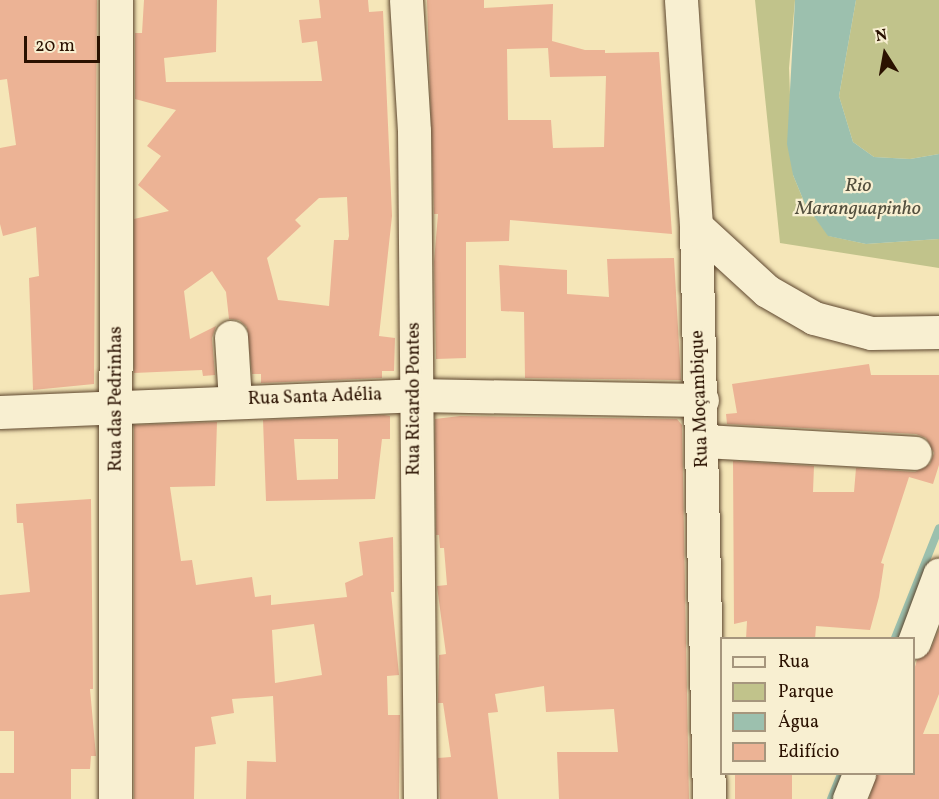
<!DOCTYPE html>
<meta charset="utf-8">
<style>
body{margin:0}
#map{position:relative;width:939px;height:799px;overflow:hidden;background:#f5e6b8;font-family:Vollkorn,serif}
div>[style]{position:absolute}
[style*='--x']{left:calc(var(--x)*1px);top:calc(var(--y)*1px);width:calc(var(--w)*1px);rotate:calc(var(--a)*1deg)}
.green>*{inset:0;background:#c1c38b}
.water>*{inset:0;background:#9cc0ae}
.stream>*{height:8px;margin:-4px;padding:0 4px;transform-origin:4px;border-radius:4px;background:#9cc0ae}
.building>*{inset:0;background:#ecb395;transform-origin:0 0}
.roads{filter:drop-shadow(0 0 2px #5d462e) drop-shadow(0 0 2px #5d462e)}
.minor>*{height:33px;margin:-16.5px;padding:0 16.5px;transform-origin:16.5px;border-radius:16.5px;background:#f8efd1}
span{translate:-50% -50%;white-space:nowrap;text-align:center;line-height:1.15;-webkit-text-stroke:4.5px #f8efd1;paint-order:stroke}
.street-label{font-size:18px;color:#2a1100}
.water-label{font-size:20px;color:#524e3d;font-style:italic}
.legend{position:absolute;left:720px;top:637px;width:195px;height:138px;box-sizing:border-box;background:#f8efd1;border:2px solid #a6967d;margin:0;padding:8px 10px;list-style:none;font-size:18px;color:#2a1100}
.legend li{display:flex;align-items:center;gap:12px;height:30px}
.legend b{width:30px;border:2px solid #a6967d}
.north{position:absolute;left:855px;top:24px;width:60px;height:60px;-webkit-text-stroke:4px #f8efd1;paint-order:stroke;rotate:349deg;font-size:16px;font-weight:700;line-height:24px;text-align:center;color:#2a1100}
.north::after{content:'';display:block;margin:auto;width:21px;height:27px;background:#2a1100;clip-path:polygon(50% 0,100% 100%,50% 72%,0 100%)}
.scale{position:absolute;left:24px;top:36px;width:76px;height:27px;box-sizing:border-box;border:3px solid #2a1100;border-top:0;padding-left:8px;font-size:18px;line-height:21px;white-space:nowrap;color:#2a1100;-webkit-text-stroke:4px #f8efd1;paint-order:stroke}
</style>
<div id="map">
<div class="green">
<i style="clip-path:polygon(755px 0,795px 0,789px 68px,793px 175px,805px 204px,829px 236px,866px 244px,939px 239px,939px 268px,780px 243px)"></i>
<i style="clip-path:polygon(856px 0,939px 0,939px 154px,910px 159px,874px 157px,853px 142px,839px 96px)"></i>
</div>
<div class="water">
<i style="clip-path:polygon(795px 0,856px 0,839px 96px,853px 142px,874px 157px,910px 159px,939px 154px,939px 239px,866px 244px,828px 236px,805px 204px,793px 175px,787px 144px)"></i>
</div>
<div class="stream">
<i style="--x:895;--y:638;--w:118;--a:-68.2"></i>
<i style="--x:831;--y:799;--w:27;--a:-68"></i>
</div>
<div class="building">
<i style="clip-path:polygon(0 0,97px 0,94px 384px,33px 390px,29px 278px,39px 276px,36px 227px,3px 236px,0 224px,0 148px,16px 145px,7px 79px,0 80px)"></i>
<i style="clip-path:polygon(evenodd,144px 0,217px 0,216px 52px,164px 58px,166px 82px,322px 81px,317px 41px,302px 43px,299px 20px,321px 18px,319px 0,368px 0,369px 12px,383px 11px,392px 216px,379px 336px,395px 338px,394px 371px,382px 371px,382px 378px,261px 383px,261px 374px,252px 374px,247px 327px,239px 320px,229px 319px,226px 292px,212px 271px,184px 291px,190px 339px,216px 326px,212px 338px,215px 375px,203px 376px,202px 370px,134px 373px,134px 219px,169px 211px,138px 185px,161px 156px,147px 146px,176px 110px,135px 99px,135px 33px,142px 33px,144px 0,347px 197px,349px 236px,348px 240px,334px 240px,329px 306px,278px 300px,267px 258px,301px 226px,295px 220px,319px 198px,347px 197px)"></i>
<i style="clip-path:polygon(evenodd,427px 0,484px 0,484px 8px,553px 4px,552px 41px,585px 50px,605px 50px,605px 53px,659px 52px,672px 234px,510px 220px,509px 241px,466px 242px,466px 358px,436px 359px,434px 262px,438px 214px,434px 214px,427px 0,548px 48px,550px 77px,606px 76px,604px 147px,553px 148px,551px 120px,508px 120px,507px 49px,548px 48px)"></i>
<i style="clip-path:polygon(674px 258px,681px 380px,525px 378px,524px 312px,501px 311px,499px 265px,567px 270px,567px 294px,609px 297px,607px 259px)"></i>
<i style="clip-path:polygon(869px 364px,871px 375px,939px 375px,939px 465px,933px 484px,909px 477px,881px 563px,884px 564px,879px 597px,870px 630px,816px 626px,815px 639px,746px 639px,747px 621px,734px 624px,733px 461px,814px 466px,813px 492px,854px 492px,856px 468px,915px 472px,930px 464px,934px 453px,926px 438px,916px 434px,727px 424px,726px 414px,737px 413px,732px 384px)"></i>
<i style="clip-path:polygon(evenodd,384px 415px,390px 416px,390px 439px,382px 439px,375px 499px,266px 501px,263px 420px,384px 415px,294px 439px,338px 439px,338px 479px,297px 480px,294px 439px)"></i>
<i style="clip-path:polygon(460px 416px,677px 419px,682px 425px,689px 799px,559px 799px,557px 752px,618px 752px,614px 709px,546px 712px,544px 686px,495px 694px,498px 712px,488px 713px,498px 799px,440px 799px,438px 758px,451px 757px,443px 703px,438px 703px,439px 655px,446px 654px,437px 586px,447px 585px,444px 548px,440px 548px,439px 535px,436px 535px,435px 419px)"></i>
<i style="clip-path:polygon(evenodd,217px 422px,215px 486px,170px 487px,181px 561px,192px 560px,196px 585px,252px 577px,255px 597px,271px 595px,271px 605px,347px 597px,345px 583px,363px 575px,359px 542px,393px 537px,394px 592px,391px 592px,399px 675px,387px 676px,388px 715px,400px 715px,399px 799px,246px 799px,247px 761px,276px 762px,273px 696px,232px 699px,234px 713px,211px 717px,216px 744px,195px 747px,194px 799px,134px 799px,134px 425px,217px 422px,314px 624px,322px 675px,275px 683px,272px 630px,314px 624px)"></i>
<i style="clip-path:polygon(91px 499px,93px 689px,90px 689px,96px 756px,91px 756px,90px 769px,71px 769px,71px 799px,0 799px,0 773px,14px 773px,14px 731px,0 731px,0 595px,30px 592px,23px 523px,17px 523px,16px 504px)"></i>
<i style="clip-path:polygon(939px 629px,939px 694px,923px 734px,939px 734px,939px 799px,869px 799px,877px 774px,914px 774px,914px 670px,917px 660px,931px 649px)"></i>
<i style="left:735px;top:774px;width:57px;height:25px"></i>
</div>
<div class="roads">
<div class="minor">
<i style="--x:406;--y:0;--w:131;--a:86.5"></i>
<i style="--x:414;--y:131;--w:668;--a:89.49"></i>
<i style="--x:681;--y:0;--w:226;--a:86.2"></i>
<i style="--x:696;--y:226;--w:573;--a:88.7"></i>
<i style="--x:696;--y:226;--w:96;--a:42.5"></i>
<i style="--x:767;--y:291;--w:54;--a:29.9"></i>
<i style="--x:814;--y:318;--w:59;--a:14.7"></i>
<i style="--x:871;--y:333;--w:68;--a:-0.8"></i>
<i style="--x:231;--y:337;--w:63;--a:86.4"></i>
<i style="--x:0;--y:412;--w:415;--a:-2.3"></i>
<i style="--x:415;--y:395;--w:287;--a:1"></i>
<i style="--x:703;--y:441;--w:212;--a:3.2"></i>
<i style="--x:914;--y:642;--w:72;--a:-69.5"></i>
<i style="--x:115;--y:799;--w:799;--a:-89.93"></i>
<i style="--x:849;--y:799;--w:27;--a:-68"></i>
</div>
</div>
<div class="street-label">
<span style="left:315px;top:398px;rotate:-2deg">Rua Santa Adélia</span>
<span style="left:117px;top:399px;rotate:-90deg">Rua das Pedrinhas</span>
<span style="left:415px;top:399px;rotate:-90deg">Rua Ricardo Pontes</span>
<span style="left:701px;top:399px;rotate:-92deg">Rua Moçambique</span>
</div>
<div class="water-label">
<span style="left:858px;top:198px">Rio<br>Maranguapinho</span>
</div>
<ul class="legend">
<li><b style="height:8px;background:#f8efd1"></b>Rua</li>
<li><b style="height:16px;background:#c1c38b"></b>Parque</li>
<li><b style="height:16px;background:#9cc0ae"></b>Água</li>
<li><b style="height:16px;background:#ecb395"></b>Edifício</li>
</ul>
<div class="north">N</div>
<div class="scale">20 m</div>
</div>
